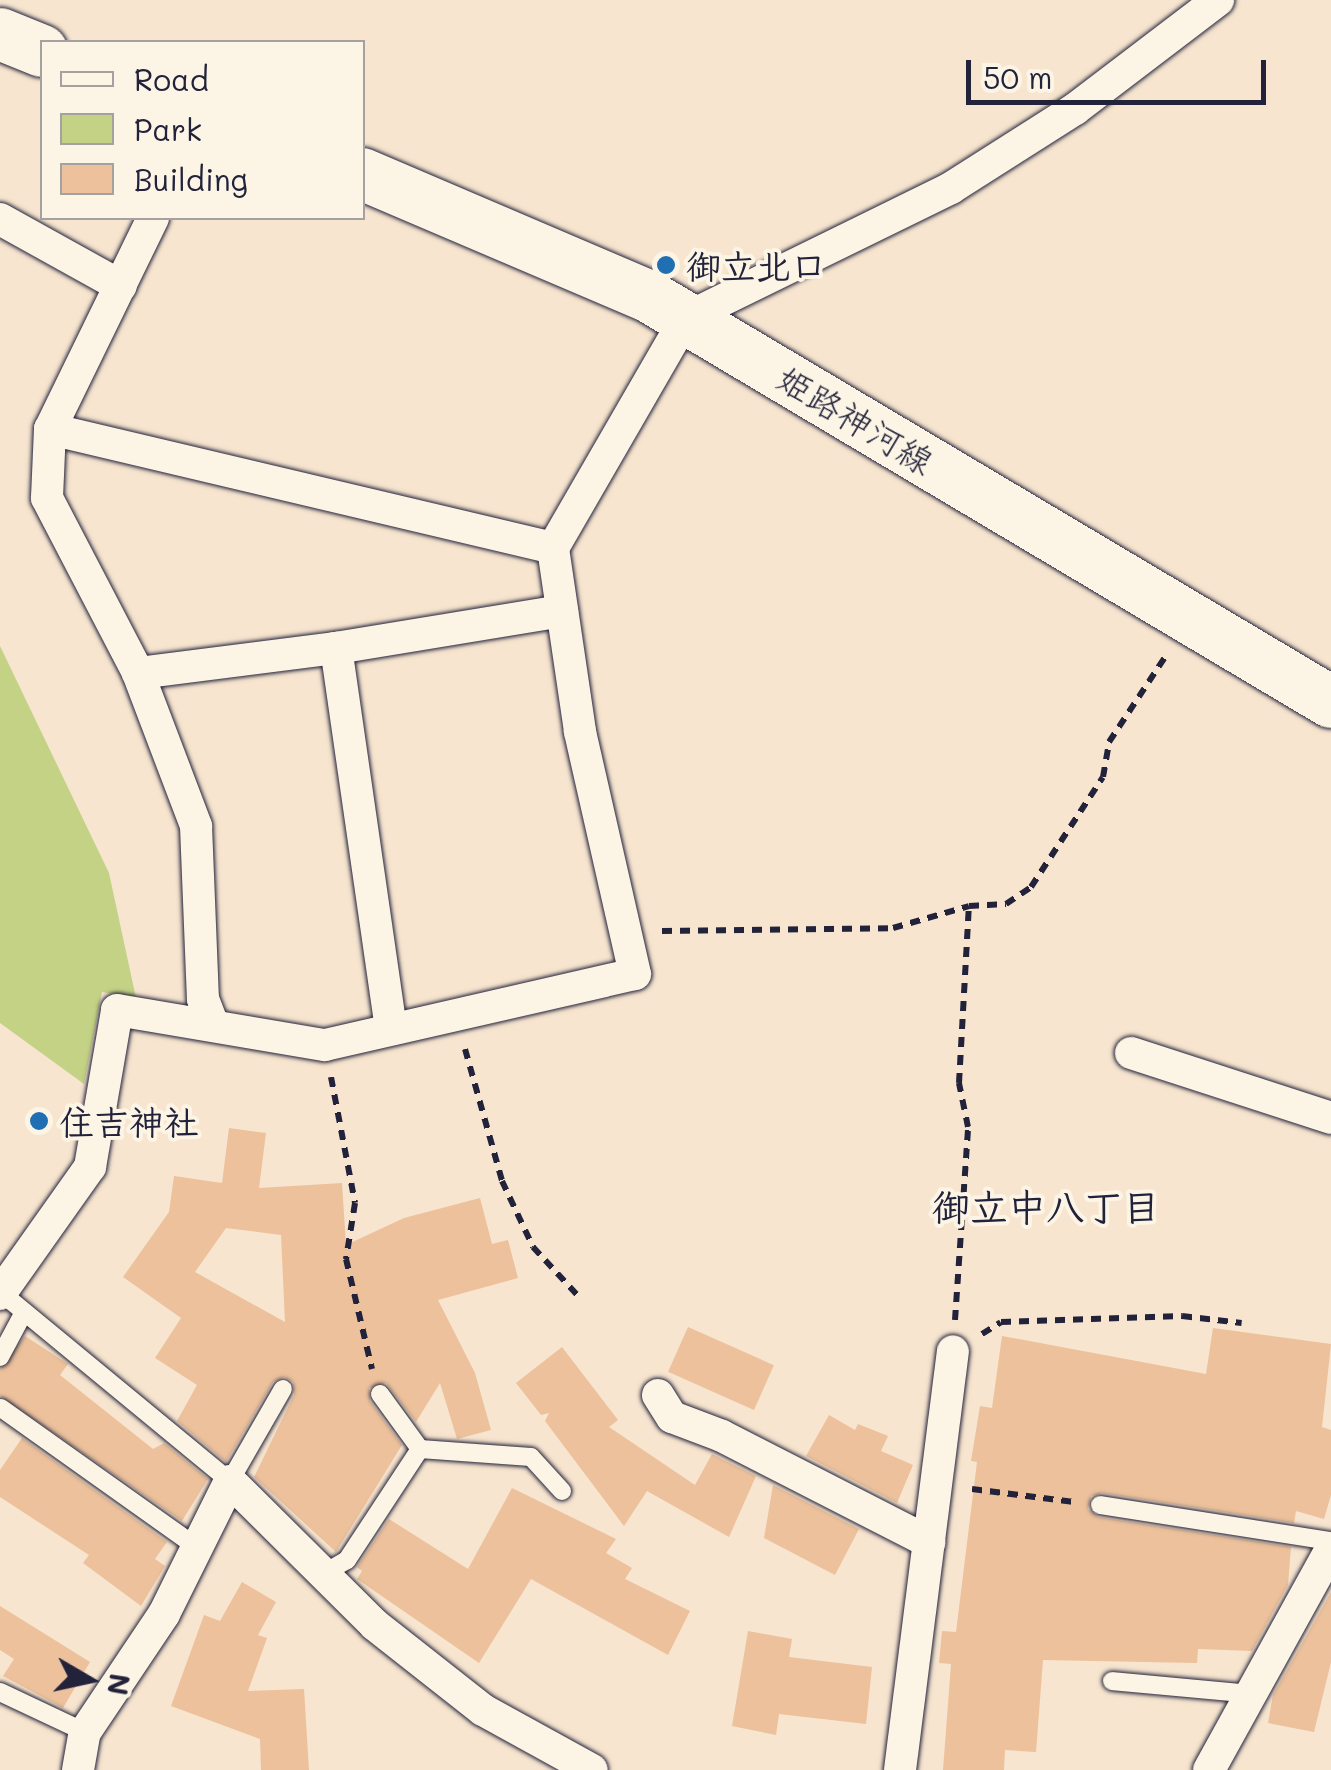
<!DOCTYPE html>
<meta charset="utf-8">
<style>
body{margin:0}
#map{position:relative;width:1331px;height:1770px;overflow:hidden;background:#f7e5cf;font-family:Mali,"Klee One",sans-serif}
div>[style]{position:absolute}
[style*='--x']{left:calc(var(--x)*1px);top:calc(var(--y)*1px);width:calc(var(--w)*1px);rotate:calc(var(--a)*1deg)}
.green>*{inset:0;background:#c4d286}
.building>*{inset:0;background:#ecc19c;transform-origin:0 0}
.path>*{height:6px;margin-top:-3px;transform-origin:0;background:repeating-linear-gradient(90deg,#22223b 0 10px,transparent 0 18px)}
.roads{filter:drop-shadow(0 0 2px #22223b) drop-shadow(0 0 2px #22223b)}
.lane>*{height:18px;margin:-9px;padding:0 9px;transform-origin:9px;border-radius:9px;background:#fcf5e5}
.street>*{height:32px;margin:-16px;padding:0 16px;transform-origin:16px;border-radius:16px;background:#fcf5e5}
.primary>*{height:52px;margin:-26px;padding:0 26px;transform-origin:26px;border-radius:26px;background:#fcf5e5}
.dots>*{width:28px;height:28px;translate:-50% -50%;box-sizing:border-box;border:5px solid #fcf5e5;border-radius:50%}
span{translate:-50% -50%;white-space:nowrap;text-align:center;line-height:1.15;-webkit-text-stroke:8px #fcf5e5;paint-order:stroke}
.poi-label{font-size:35px;color:#22223b;font-weight:700}
.left{translate:0 -50%;text-align:left}
.street-label{font-size:35px;color:#22223b}
.neighbourhood-label{font-size:38px;color:#22223b;font-weight:700}
.legend{position:absolute;left:40px;top:40px;width:325px;height:180px;box-sizing:border-box;background:#fcf5e5;border:2px solid #a5a1a1;margin:0;padding:12px 18px;list-style:none;font-size:30px;color:#22223b}
.legend li{display:flex;align-items:center;gap:20px;height:50px}
.legend b{width:50px;border:2px solid #a5a1a1}
.north{position:absolute;left:40px;top:1630px;width:100px;height:100px;-webkit-text-stroke:8px #fcf5e5;paint-order:stroke;rotate:99deg;font-size:28px;font-weight:700;line-height:40px;text-align:center;color:#22223b}
.north::after{content:'';display:block;margin:auto;width:35px;height:45px;background:#22223b;clip-path:polygon(50% 0,100% 100%,50% 72%,0 100%)}
.scale{position:absolute;left:966px;top:60px;width:300px;height:45px;box-sizing:border-box;border:5px solid #22223b;border-top:0;padding-left:12px;font-size:30px;line-height:35px;white-space:nowrap;color:#22223b;-webkit-text-stroke:8px #fcf5e5;paint-order:stroke}
</style>
<div id="map">
<div class="green">
<i style="clip-path:polygon(0 646px,109px 873px,136px 998px,102px 992px,84px 1084px,0 1023px)"></i>
</div>
<div class="building">
<i style="clip-path:polygon(evenodd,229px 1128px,266px 1133px,259px 1188px,342px 1183px,346px 1245px,404px 1218px,480px 1198px,492px 1244px,508px 1240px,518px 1278px,438px 1300px,475px 1373px,491px 1430px,457px 1439px,440px 1383px,416px 1422px,386px 1383px,369px 1388px,370px 1401px,402px 1445px,336px 1552px,254px 1477px,294px 1395px,293px 1382px,284px 1377px,273px 1382px,226px 1462px,177px 1421px,197px 1385px,155px 1358px,181px 1318px,123px 1277px,169px 1212px,174px 1176px,222px 1183px,229px 1128px,226px 1228px,281px 1235px,285px 1322px,195px 1272px,226px 1228px)"></i>
<i style="left:688px;top:1327px;width:94px;height:49px;rotate:24deg"></i>
<i style="clip-path:polygon(1213px 1328px,1331px 1344px,1322px 1427px,1331px 1430px,1331px 1495px,1324px 1519px,1296px 1511px,1294px 1523px,1102px 1493px,1091px 1496px,1088px 1509px,1098px 1517px,1291px 1547px,1288px 1585px,1252px 1651px,1198px 1649px,1197px 1663px,1043px 1660px,1036px 1752px,1005px 1750px,1004px 1770px,943px 1770px,951px 1664px,939px 1663px,942px 1631px,956px 1632px,977px 1462px,971px 1461px,980px 1406px,992px 1408px,1002px 1336px,1206px 1374px)"></i>
<i style="clip-path:polygon(25px 1336px,68px 1364px,60px 1375px,153px 1449px,164px 1443px,208px 1479px,182px 1521px,0 1396px,0 1369px)"></i>
<i style="clip-path:polygon(562px 1347px,618px 1420px,609px 1427px,695px 1485px,712px 1454px,756px 1476px,729px 1537px,647px 1491px,624px 1526px,545px 1421px,549px 1413px,541px 1415px,516px 1383px)"></i>
<i style="clip-path:polygon(829px 1415px,855px 1430px,858px 1424px,888px 1436px,881px 1451px,913px 1465px,897px 1503px,806px 1456px)"></i>
<i style="clip-path:polygon(22px 1438px,167px 1542px,155px 1559px,165px 1566px,141px 1606px,83px 1563px,89px 1555px,0 1497px,0 1470px)"></i>
<i style="clip-path:polygon(773px 1485px,859px 1529px,835px 1575px,764px 1538px)"></i>
<i style="clip-path:polygon(512px 1488px,616px 1539px,606px 1553px,632px 1568px,625px 1579px,690px 1611px,668px 1655px,531px 1579px,479px 1663px,357px 1579px,362px 1571px,357px 1567px,389px 1519px,468px 1569px)"></i>
<i style="clip-path:polygon(242px 1582px,276px 1602px,258px 1635px,267px 1638px,248px 1691px,304px 1689px,309px 1770px,261px 1770px,260px 1739px,171px 1706px,204px 1615px,220px 1621px)"></i>
<i style="clip-path:polygon(1331px 1592px,1331px 1662px,1314px 1732px,1268px 1723px,1273px 1695px)"></i>
<i style="clip-path:polygon(0 1606px,90px 1662px,63px 1708px,3px 1676px,14px 1659px,0 1650px)"></i>
<i style="clip-path:polygon(748px 1631px,792px 1639px,789px 1657px,872px 1667px,866px 1724px,779px 1714px,776px 1735px,732px 1726px)"></i>
</div>
<div class="path">
<i style="--x:662;--y:931;--w:231;--a:-0.7"></i>
<i style="--x:893;--y:928;--w:79;--a:-16.1"></i>
<i style="--x:969;--y:906;--w:37;--a:-3"></i>
<i style="--x:1006;--y:904;--w:30;--a:-34"></i>
<i style="--x:1031;--y:887;--w:131;--a:-56.8"></i>
<i style="--x:1103;--y:777;--w:36;--a:-80"></i>
<i style="--x:1109;--y:742;--w:102;--a:-56.6"></i>
<i style="--x:465;--y:1049;--w:137;--a:74.3"></i>
<i style="--x:502;--y:1181;--w:73;--a:64.8"></i>
<i style="--x:533;--y:1247;--w:69;--a:47.3"></i>
<i style="--x:331;--y:1077;--w:128;--a:79.2"></i>
<i style="--x:355;--y:1203;--w:57;--a:99.1"></i>
<i style="--x:346;--y:1259;--w:113;--a:76.7"></i>
<i style="--x:955;--y:1320;--w:193;--a:-86.1"></i>
<i style="--x:968;--y:1127;--w:45;--a:-101.6"></i>
<i style="--x:959;--y:1083;--w:177;--a:-86.8"></i>
<i style="--x:982;--y:1334;--w:22;--a:-32"></i>
<i style="--x:1001;--y:1322;--w:181;--a:-1.9"></i>
<i style="--x:1182;--y:1316;--w:60;--a:6.7"></i>
<i style="--x:972;--y:1489;--w:103;--a:7.3"></i>
</div>
<div class="roads">
<div class="lane">
<i style="--x:4;--y:1295;--w:293;--a:39.5"></i>
<i style="--x:230;--y:1481;--w:106;--a:-60.1"></i>
<i style="--x:0;--y:1357;--w:51;--a:-61.9"></i>
<i style="--x:380;--y:1394;--w:68;--a:54"></i>
<i style="--x:420;--y:1449;--w:111;--a:4.1"></i>
<i style="--x:531;--y:1457;--w:46;--a:47.6"></i>
<i style="--x:1;--y:1408;--w:238;--a:35.4"></i>
<i style="--x:1100;--y:1505;--w:234;--a:8.9"></i>
<i style="--x:321;--y:1575;--w:30;--a:-30"></i>
<i style="--x:347;--y:1560;--w:133;--a:-56.7"></i>
<i style="--x:1112;--y:1681;--w:141;--a:5.3"></i>
<i style="--x:0;--y:1692;--w:94;--a:25.2"></i>
</div>
<div class="street">
<i style="--x:153;--y:218;--w:235;--a:116"></i>
<i style="--x:50;--y:429;--w:517;--a:13.31"></i>
<i style="--x:0;--y:219;--w:138;--a:29"></i>
<i style="--x:50;--y:429;--w:69;--a:92.5"></i>
<i style="--x:47;--y:498;--w:197;--a:62.5"></i>
<i style="--x:138;--y:673;--w:164;--a:69.2"></i>
<i style="--x:196;--y:826;--w:173;--a:87.7"></i>
<i style="--x:203;--y:999;--w:25;--a:69"></i>
<i style="--x:138;--y:673;--w:200;--a:-7.2"></i>
<i style="--x:391;--y:1029;--w:385;--a:-98.2"></i>
<i style="--x:336;--y:648;--w:229;--a:-9.3"></i>
<i style="--x:1131;--y:1053;--w:210;--a:18"></i>
<i style="--x:0;--y:1294;--w:156;--a:-54.7"></i>
<i style="--x:90;--y:1167;--w:159;--a:-80.2"></i>
<i style="--x:117;--y:1010;--w:211;--a:9.6"></i>
<i style="--x:325;--y:1045;--w:318;--a:-12.9"></i>
<i style="--x:635;--y:974;--w:249;--a:-102.8"></i>
<i style="--x:580;--y:731;--w:185;--a:-98.4"></i>
<i style="--x:553;--y:548;--w:266;--a:-60"></i>
<i style="--x:686;--y:318;--w:295;--a:-26.1"></i>
<i style="--x:951;--y:188;--w:147;--a:-32.5"></i>
<i style="--x:1075;--y:109;--w:180;--a:-37.3"></i>
<i style="--x:658;--y:1395;--w:26;--a:58"></i>
<i style="--x:672;--y:1417;--w:53;--a:20.8"></i>
<i style="--x:722;--y:1436;--w:233;--a:27.1"></i>
<i style="--x:78;--y:1770;--w:39;--a:-80"></i>
<i style="--x:85;--y:1732;--w:142;--a:-56.2"></i>
<i style="--x:164;--y:1614;--w:148;--a:-63.6"></i>
<i style="--x:230;--y:1481;--w:204;--a:44.8"></i>
<i style="--x:375;--y:1625;--w:137;--a:38.2"></i>
<i style="--x:483;--y:1710;--w:124;--a:28.8"></i>
<i style="--x:900;--y:1770;--w:422;--a:-82.8"></i>
<i style="--x:1209;--y:1770;--w:252;--a:-61.1"></i>
</div>
<div class="primary">
<i style="--x:0;--y:34;--w:45;--a:22"></i>
<i style="--x:362;--y:174;--w:313;--a:23.1"></i>
<i style="--x:650;--y:297;--w:792;--a:30.74"></i>
</div>
</div>
<div class="dots">
<i style="left:666px;top:265px;background:#1f6fb2"></i>
<i style="left:39px;top:1121px;background:#1f6fb2"></i>
</div>
<div class="poi-label">
<span class="left" style="left:686px;top:265px">御立北口</span>
<span class="left" style="left:59px;top:1121px">住吉神社</span>
</div>
<div class="street-label">
<span style="left:856px;top:419px;rotate:31deg">姫路神河線</span>
</div>
<div class="neighbourhood-label">
<span style="left:1046px;top:1207px">御立中八丁目</span>
</div>
<ul class="legend">
<li><b style="height:12px;background:#fcf5e5"></b>Road</li>
<li><b style="height:28px;background:#c4d286"></b>Park</li>
<li><b style="height:28px;background:#ecc19c"></b>Building</li>
</ul>
<div class="north">N</div>
<div class="scale">50 m</div>
</div>
